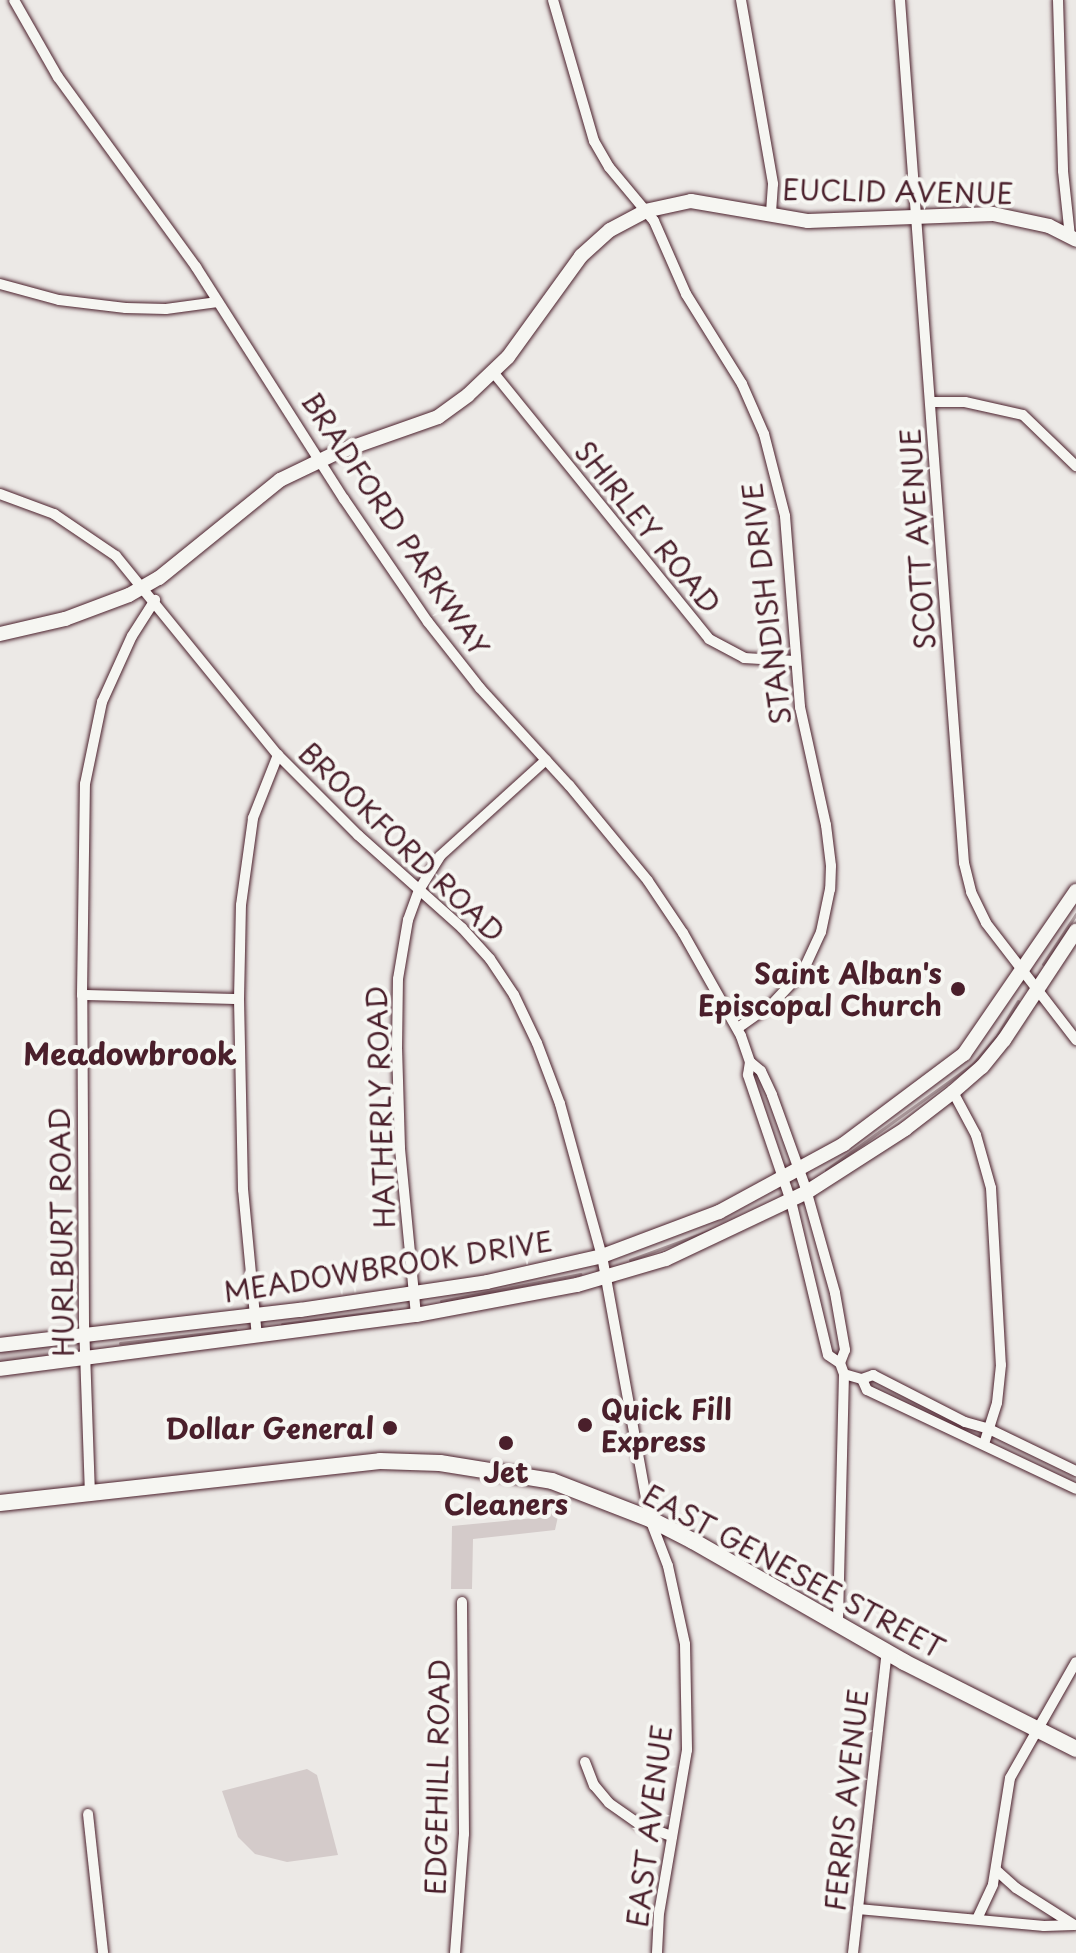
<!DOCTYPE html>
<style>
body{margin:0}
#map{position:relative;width:1076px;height:1953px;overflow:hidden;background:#ece9e6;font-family:"Playpen Sans",sans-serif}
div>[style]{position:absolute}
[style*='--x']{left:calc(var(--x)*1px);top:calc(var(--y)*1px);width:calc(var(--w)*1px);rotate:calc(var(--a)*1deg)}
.green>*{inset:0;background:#d4cbca}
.stream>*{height:3px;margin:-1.5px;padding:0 1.5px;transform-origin:1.5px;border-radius:1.5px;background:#b1a2a3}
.roads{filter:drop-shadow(0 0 2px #4a1f2b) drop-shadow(0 0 2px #4a1f2b)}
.street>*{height:10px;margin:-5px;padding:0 5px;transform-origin:5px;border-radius:5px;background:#f6f6f2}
.secondary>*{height:14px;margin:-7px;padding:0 7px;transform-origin:7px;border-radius:7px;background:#f6f6f2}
.primary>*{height:16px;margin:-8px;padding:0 8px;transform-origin:8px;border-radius:8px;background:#f6f6f2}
.dots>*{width:22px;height:22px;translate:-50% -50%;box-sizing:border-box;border:4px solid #f6f6f2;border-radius:50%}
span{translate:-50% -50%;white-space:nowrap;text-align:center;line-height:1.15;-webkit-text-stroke:8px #f6f6f2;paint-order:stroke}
.street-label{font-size:28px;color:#4a1f2b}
.poi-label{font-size:28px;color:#4a1f2b;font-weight:700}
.right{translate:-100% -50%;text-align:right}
.left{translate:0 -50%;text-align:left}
.neighbourhood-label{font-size:30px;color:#4a1f2b;font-weight:700}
</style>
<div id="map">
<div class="green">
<i style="clip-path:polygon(66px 1344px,69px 1355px,0 1365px,0 1351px)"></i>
<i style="clip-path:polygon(548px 1500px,561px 1503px,555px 1530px,473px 1539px,472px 1589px,451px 1589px,452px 1526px,545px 1517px)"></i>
<i style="clip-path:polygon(307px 1769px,317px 1775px,338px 1855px,287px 1862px,255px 1854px,238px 1837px,222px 1791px)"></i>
</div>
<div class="stream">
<i style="--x:1043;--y:964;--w:60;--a:-56.6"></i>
<i style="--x:826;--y:1170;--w:181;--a:-35.8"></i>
<i style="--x:973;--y:1064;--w:35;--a:-50"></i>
<i style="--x:996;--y:1037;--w:42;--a:-58.6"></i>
<i style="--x:630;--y:1260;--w:86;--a:-20.3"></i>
<i style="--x:441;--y:1301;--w:142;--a:-11"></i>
<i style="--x:282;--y:1324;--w:110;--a:-7.3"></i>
<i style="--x:120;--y:1343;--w:116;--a:-6.4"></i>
</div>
<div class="roads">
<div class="street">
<i style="--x:14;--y:0;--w:89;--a:60.3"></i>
<i style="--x:58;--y:77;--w:235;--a:54"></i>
<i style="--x:196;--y:267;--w:275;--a:57.5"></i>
<i style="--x:344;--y:499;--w:149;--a:55.7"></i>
<i style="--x:428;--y:622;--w:84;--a:51.8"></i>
<i style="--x:480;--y:688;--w:132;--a:47.5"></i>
<i style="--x:569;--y:785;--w:124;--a:50.5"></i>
<i style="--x:648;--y:881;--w:63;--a:56.1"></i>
<i style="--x:683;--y:933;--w:118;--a:60.6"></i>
<i style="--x:741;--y:1036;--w:28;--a:71"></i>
<i style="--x:750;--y:1062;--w:13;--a:99"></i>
<i style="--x:748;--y:1075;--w:133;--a:71.2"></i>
<i style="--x:791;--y:1201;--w:158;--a:76.5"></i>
<i style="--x:828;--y:1355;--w:14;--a:34"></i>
<i style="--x:553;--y:0;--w:147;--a:73.8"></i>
<i style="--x:594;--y:141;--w:30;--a:60"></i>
<i style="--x:609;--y:167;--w:70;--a:50.2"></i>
<i style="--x:654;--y:221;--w:80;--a:66.3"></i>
<i style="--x:686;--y:294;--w:106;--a:58.1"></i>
<i style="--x:742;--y:384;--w:55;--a:66.3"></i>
<i style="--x:764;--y:434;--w:85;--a:75.6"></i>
<i style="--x:785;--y:516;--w:192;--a:85.5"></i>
<i style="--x:800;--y:707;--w:121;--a:77.6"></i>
<i style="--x:826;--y:825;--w:41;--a:83"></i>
<i style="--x:831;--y:866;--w:23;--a:92"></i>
<i style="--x:830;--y:889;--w:44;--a:101.8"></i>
<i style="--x:821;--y:932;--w:43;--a:114.8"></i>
<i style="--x:803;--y:971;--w:45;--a:133.2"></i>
<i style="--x:772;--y:1004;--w:42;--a:144.8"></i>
<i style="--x:741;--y:0;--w:187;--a:80.1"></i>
<i style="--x:773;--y:184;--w:32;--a:94"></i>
<i style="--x:900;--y:0;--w:865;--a:85.76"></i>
<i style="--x:964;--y:863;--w:30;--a:76"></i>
<i style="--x:971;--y:892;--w:34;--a:64"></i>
<i style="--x:986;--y:923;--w:148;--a:52.4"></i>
<i style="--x:1058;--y:0;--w:171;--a:88.3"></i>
<i style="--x:1063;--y:171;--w:66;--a:83.9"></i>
<i style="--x:0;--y:284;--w:61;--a:15.2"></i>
<i style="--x:59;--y:300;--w:67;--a:6.8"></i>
<i style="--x:126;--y:308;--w:40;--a:1.4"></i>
<i style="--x:166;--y:309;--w:52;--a:-7.7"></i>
<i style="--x:493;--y:372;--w:343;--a:51"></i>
<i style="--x:709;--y:639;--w:40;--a:28"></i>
<i style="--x:744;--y:658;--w:51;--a:3.4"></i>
<i style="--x:930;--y:402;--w:35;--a:0"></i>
<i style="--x:965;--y:402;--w:59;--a:12.6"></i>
<i style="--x:1023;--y:415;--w:74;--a:43.9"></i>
<i style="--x:0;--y:494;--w:58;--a:20.3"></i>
<i style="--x:54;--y:514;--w:75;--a:34.1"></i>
<i style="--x:116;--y:556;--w:257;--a:50.9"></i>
<i style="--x:278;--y:755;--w:113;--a:45"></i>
<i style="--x:358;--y:835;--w:140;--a:41.8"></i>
<i style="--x:462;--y:928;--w:42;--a:47.9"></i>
<i style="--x:490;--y:959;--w:43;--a:56.3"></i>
<i style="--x:514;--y:995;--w:53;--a:64.4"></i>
<i style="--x:537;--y:1043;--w:65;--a:69.3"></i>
<i style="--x:560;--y:1104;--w:158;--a:74.6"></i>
<i style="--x:602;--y:1256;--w:267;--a:79.7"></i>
<i style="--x:650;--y:1519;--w:50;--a:69"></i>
<i style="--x:668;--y:1566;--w:80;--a:77.7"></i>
<i style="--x:685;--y:1644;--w:106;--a:88.9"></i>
<i style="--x:687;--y:1750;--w:165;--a:99.7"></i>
<i style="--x:659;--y:1913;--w:40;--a:92.9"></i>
<i style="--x:82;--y:995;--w:157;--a:1.5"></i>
<i style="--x:750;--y:1062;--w:14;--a:39"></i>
<i style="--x:761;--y:1071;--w:26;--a:65"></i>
<i style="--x:772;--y:1095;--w:97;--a:70.1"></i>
<i style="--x:805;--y:1186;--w:111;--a:74.3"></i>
<i style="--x:835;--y:1293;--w:58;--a:80"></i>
<i style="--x:845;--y:1350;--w:14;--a:111"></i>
<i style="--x:840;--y:1363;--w:12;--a:70"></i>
<i style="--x:844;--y:1374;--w:250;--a:91.4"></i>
<i style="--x:953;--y:1092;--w:49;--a:61.9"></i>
<i style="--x:976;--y:1135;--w:55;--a:74.2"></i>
<i style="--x:991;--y:1188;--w:177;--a:86.8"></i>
<i style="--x:1001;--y:1365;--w:38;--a:96"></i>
<i style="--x:997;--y:1403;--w:43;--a:107.6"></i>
<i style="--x:416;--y:1315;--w:168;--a:-95.5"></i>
<i style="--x:400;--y:1148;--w:99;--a:-91.7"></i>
<i style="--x:397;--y:1049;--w:70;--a:-89.2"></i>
<i style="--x:398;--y:979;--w:60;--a:-80.4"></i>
<i style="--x:408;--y:920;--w:32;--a:-70"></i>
<i style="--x:419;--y:890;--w:40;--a:-58"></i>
<i style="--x:440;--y:856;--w:143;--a:-42.2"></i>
<i style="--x:257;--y:1337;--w:148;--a:-95.4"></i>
<i style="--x:243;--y:1190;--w:191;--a:-91.2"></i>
<i style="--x:239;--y:999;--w:94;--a:-88.8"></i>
<i style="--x:241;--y:905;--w:88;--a:-82.1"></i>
<i style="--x:253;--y:818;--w:68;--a:-68.4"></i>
<i style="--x:844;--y:1374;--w:19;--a:16"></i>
<i style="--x:862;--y:1379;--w:12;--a:-20"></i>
<i style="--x:873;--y:1375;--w:103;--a:27.1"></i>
<i style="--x:965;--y:1422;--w:25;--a:16"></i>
<i style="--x:989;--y:1429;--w:97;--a:25.8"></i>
<i style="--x:862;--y:1379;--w:12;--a:66"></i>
<i style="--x:867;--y:1390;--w:231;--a:25.3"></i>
<i style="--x:90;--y:1495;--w:172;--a:-92"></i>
<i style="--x:84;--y:1323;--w:328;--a:-90.3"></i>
<i style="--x:82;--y:995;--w:211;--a:-89.2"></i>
<i style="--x:85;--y:784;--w:84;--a:-78.3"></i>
<i style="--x:102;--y:702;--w:72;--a:-65.6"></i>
<i style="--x:132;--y:636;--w:43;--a:-57.4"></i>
<i style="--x:585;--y:1762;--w:25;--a:69"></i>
<i style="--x:594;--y:1785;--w:23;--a:50"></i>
<i style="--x:609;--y:1803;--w:39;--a:35"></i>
<i style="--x:641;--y:1825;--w:33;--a:20"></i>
<i style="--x:88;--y:1814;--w:140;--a:83.8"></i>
<i style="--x:996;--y:1870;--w:27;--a:42"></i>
<i style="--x:1016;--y:1888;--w:69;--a:32.5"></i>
<i style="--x:858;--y:1909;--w:187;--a:5.2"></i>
<i style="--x:1044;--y:1926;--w:30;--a:-2"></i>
<i style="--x:977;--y:1919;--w:38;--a:-65"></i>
<i style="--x:993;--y:1884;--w:107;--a:-80.9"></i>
<i style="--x:1010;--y:1778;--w:133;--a:-60.4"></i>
<i style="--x:455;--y:1953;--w:119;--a:-85.7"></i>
<i style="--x:464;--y:1834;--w:232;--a:-90.5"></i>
<i style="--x:853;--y:1953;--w:303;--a:-83.6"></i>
</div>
<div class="secondary">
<i style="--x:0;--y:634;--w:67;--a:-13"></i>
<i style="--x:65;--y:619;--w:68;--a:-20.6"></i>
<i style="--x:129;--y:595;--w:34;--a:-30"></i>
<i style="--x:159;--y:578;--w:156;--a:-39"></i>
<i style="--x:280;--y:480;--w:62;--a:-25.7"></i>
<i style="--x:336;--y:453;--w:108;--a:-19.4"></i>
<i style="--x:438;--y:417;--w:37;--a:-36"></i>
<i style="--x:468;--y:395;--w:55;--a:-43.5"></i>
<i style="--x:508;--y:357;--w:125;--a:-54.1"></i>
<i style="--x:581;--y:256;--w:39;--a:-42"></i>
<i style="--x:610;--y:230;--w:40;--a:-28"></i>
<i style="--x:645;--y:211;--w:47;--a:-12.3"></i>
<i style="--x:691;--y:201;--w:119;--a:9.7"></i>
<i style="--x:808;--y:221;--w:185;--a:-2.2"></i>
<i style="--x:993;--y:214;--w:57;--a:12.1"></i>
<i style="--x:1049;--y:226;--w:30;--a:27"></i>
<i style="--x:0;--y:1345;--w:302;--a:-6.7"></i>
<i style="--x:300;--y:1310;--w:189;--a:-8.5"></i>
<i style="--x:487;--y:1282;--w:118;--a:-12.7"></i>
<i style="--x:602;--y:1256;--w:125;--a:-20.6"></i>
<i style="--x:719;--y:1212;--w:142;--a:-28.5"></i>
<i style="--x:844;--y:1144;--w:150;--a:-36.9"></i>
<i style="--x:964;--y:1054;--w:198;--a:-55.5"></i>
<i style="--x:0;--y:1369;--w:419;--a:-7.4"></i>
<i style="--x:416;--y:1315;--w:164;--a:-10.6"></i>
<i style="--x:577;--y:1285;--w:93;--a:-16.3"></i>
<i style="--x:666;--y:1259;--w:156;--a:-25.4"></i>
<i style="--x:807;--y:1192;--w:117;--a:-32.7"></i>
<i style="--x:905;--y:1129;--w:61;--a:-37.6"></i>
<i style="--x:953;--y:1092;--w:38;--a:-41"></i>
<i style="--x:982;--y:1067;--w:35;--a:-51"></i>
<i style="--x:1004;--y:1040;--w:131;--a:-56.6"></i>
</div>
<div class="primary">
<i style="--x:0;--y:1503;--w:382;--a:-6.3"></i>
<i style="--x:380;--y:1461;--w:60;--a:1.9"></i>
<i style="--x:440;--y:1463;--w:113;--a:9.1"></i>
<i style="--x:552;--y:1481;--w:105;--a:21.2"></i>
<i style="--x:650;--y:1519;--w:48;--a:27.1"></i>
<i style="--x:693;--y:1541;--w:243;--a:29.8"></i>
<i style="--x:904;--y:1662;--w:193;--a:26.8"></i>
</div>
</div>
<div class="dots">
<i style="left:958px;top:989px;background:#4a1f2b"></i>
<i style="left:585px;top:1425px;background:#4a1f2b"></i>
<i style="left:390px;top:1428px;background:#4a1f2b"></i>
<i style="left:506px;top:1443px;background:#4a1f2b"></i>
</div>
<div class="street-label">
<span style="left:898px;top:191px;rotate:1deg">EUCLID AVENUE</span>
<span style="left:396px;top:524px;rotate:56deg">BRADFORD PARKWAY</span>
<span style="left:648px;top:527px;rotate:51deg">SHIRLEY ROAD</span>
<span style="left:917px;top:539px;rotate:-94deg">SCOTT AVENUE</span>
<span style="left:766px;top:604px;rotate:-97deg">STANDISH DRIVE</span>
<span style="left:402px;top:842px;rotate:44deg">BROOKFORD ROAD</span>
<span style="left:380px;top:1107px;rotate:-92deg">HATHERLY ROAD</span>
<span style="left:61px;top:1232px;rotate:-91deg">HURLBURT ROAD</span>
<span style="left:388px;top:1266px;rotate:-9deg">MEADOWBROOK DRIVE</span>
<span style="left:794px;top:1571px;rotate:28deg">EAST GENESEE STREET</span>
<span style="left:437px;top:1777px;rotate:-89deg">EDGEHILL ROAD</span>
<span style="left:846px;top:1800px;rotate:-84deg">FERRIS AVENUE</span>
<span style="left:649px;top:1826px;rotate:-83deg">EAST AVENUE</span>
</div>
<div class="poi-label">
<span class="right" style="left:942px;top:989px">Saint Alban's<br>Episcopal Church</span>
<span class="left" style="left:601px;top:1425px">Quick Fill<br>Express</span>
<span class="right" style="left:374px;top:1428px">Dollar General</span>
<span style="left:506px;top:1488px">Jet<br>Cleaners</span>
</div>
<div class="neighbourhood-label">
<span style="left:130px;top:1053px">Meadowbrook</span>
</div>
</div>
